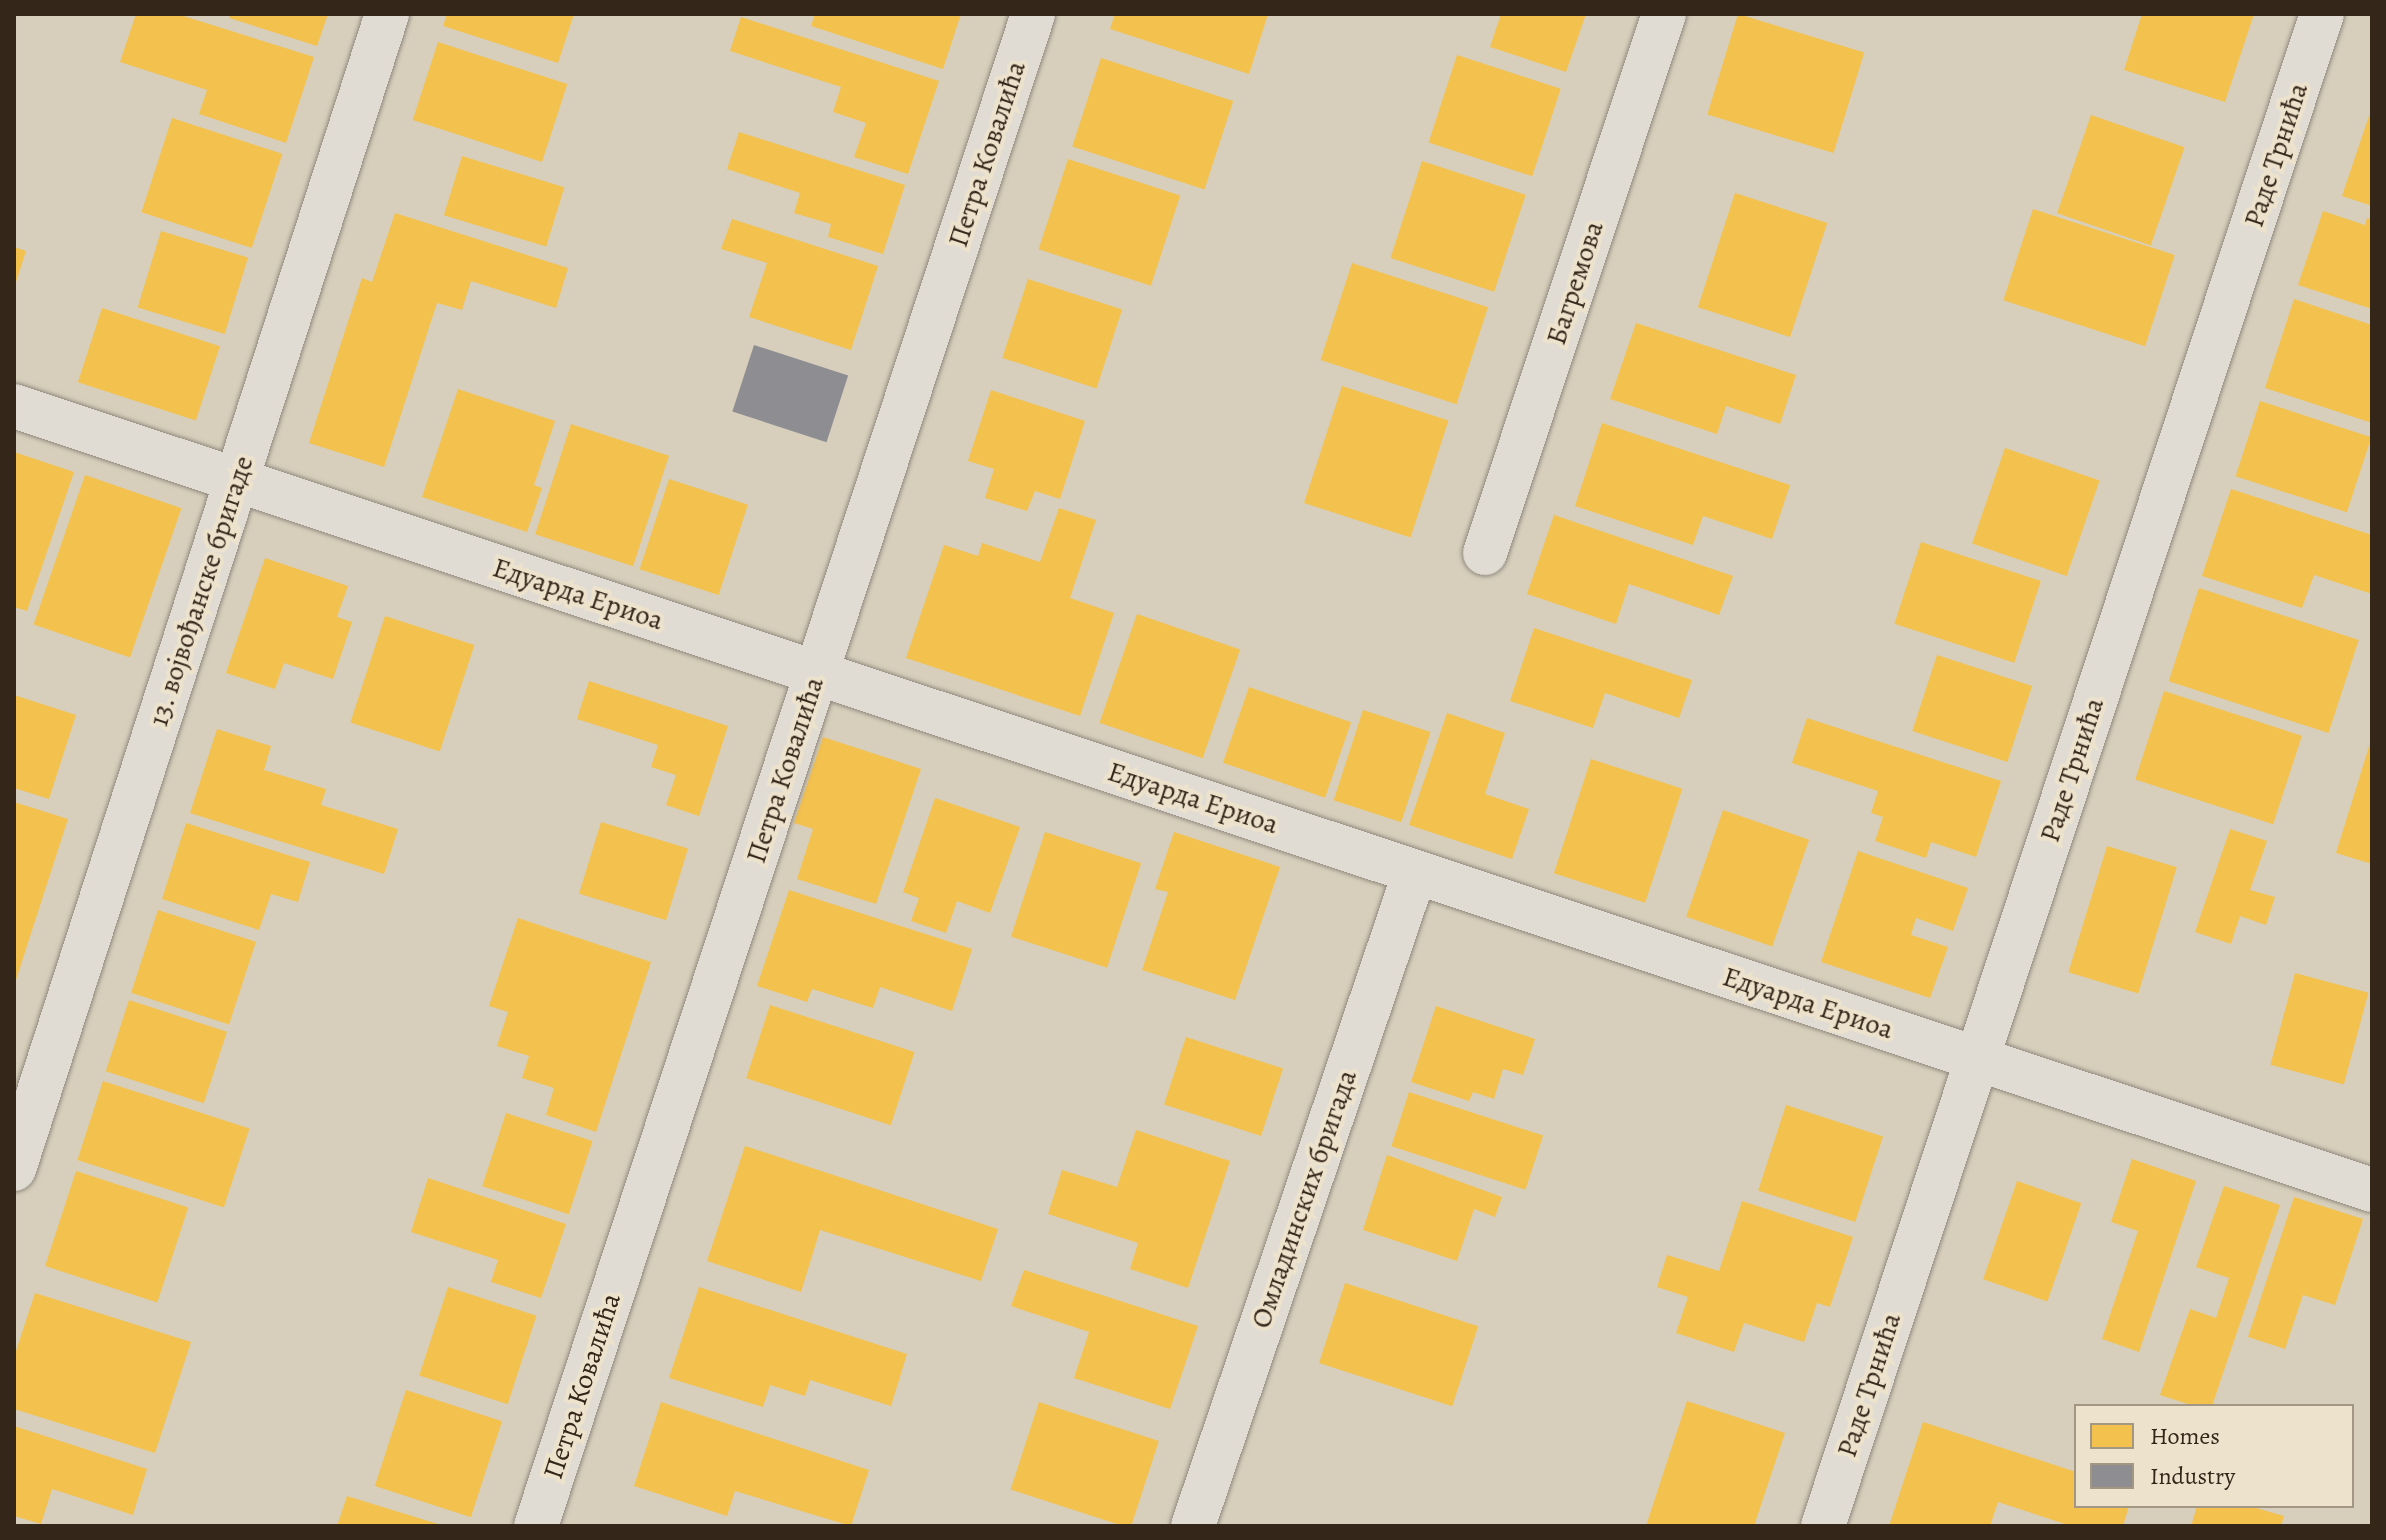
<!DOCTYPE html>
<meta charset="utf-8">
<style>
body{margin:0}
#map{position:relative;width:2386px;height:1540px;overflow:hidden;background:#d7cfbc;font-family:Alegreya,serif}
div>[style]{position:absolute}
[style*='--x']{left:calc(var(--x)*1px);top:calc(var(--y)*1px);width:calc(var(--w)*1px);rotate:calc(var(--a)*1deg)}
.homes>*{inset:0;background:#f2c14e;transform-origin:0 0}
.industry>*{inset:0;background:#8d8d92;transform-origin:0 0}
.roads{filter:drop-shadow(0 0 2px #90897d) drop-shadow(0 0 2px #90897d)}
.minor>*{height:44px;margin:-22px;padding:0 22px;transform-origin:22px;border-radius:22px;background:#e0dcd3}
span{translate:-50% -50%;white-space:nowrap;text-align:center;line-height:1.15;-webkit-text-stroke:8px #ede2cc;paint-order:stroke}
.street-label{font-size:28px;color:#342619}
.frame{position:absolute;inset:0;border:16px solid #342619;pointer-events:none}
.legend{position:absolute;left:2074px;top:1404px;width:280px;height:104px;box-sizing:border-box;background:#ede2cc;border:2px solid #a39784;margin:0;padding:10px 14px;list-style:none;font-size:24px;color:#342619}
.legend li{display:flex;align-items:center;gap:16px;height:40px}
.legend b{width:40px;border:2px solid #a39784}
</style>
<div id="map">
<div class="homes">
<i style="clip-path:polygon(136px 14px,177px 14px,314px 57px,286px 143px,199px 114px,207px 90px,120px 62px)"></i>
<i style="clip-path:polygon(231px 14px,328px 14px,317px 46px,229px 18px)"></i>
<i style="clip-path:polygon(447px 14px,574px 14px,558px 63px,443px 26px)"></i>
<i style="clip-path:polygon(815px 14px,961px 14px,943px 69px,811px 26px)"></i>
<i style="clip-path:polygon(1115px 14px,1268px 14px,1249px 74px,1110px 29px)"></i>
<i style="clip-path:polygon(1501px 14px,1586px 14px,1566px 72px,1490px 47px)"></i>
<i style="left:1738px;top:14px;width:132px;height:105px;rotate:17deg"></i>
<i style="clip-path:polygon(2142px 14px,2254px 14px,2225px 102px,2124px 70px)"></i>
<i style="clip-path:polygon(741px 17px,939px 81px,908px 174px,854px 157px,866px 123px,833px 112px,841px 87px,730px 51px)"></i>
<i style="left:438px;top:42px;width:136px;height:82px;rotate:18deg"></i>
<i style="left:1457px;top:55px;width:109px;height:92px;rotate:18deg"></i>
<i style="left:1101px;top:58px;width:139px;height:93px;rotate:18deg"></i>
<i style="clip-path:polygon(2372px 107px,2372px 206px,2342px 196px)"></i>
<i style="left:2091px;top:115px;width:99px;height:104px;rotate:19deg"></i>
<i style="left:172px;top:118px;width:116px;height:99px;rotate:18deg"></i>
<i style="clip-path:polygon(739px 132px,905px 185px,883px 254px,828px 237px,831px 224px,794px 213px,800px 193px,727px 169px)"></i>
<i style="left:462px;top:156px;width:107px;height:62px;rotate:17deg"></i>
<i style="left:1068px;top:159px;width:118px;height:95px;rotate:18deg"></i>
<i style="left:1422px;top:161px;width:109px;height:102px;rotate:18deg"></i>
<i style="left:1735px;top:193px;width:97px;height:120px;rotate:18deg"></i>
<i style="left:2033px;top:209px;width:149px;height:96px;rotate:18deg"></i>
<i style="clip-path:polygon(2323px 211px,2365px 225px,2367px 218px,2372px 219px,2372px 309px,2298px 285px)"></i>
<i style="clip-path:polygon(395px 213px,568px 268px,556px 308px,471px 281px,462px 310px,437px 303px,384px 467px,309px 443px,362px 278px,372px 282px)"></i>
<i style="clip-path:polygon(732px 219px,878px 266px,851px 350px,749px 317px,767px 263px,721px 249px)"></i>
<i style="left:161px;top:231px;width:91px;height:80px;rotate:17deg"></i>
<i style="clip-path:polygon(14px 247px,26px 251px,15px 285px,14px 284px)"></i>
<i style="left:1352px;top:263px;width:143px;height:102px;rotate:18deg"></i>
<i style="left:1028px;top:279px;width:99px;height:83px;rotate:18deg"></i>
<i style="clip-path:polygon(2294px 299px,2372px 325px,2372px 423px,2265px 388px)"></i>
<i style="left:102px;top:308px;width:124px;height:78px;rotate:18deg"></i>
<i style="clip-path:polygon(1636px 323px,1796px 375px,1780px 424px,1726px 406px,1717px 434px,1610px 399px)"></i>
<i style="left:1342px;top:386px;width:112px;height:123px;rotate:18deg"></i>
<i style="clip-path:polygon(458px 389px,555px 421px,534px 485px,542px 488px,527px 532px,422px 497px)"></i>
<i style="clip-path:polygon(991px 390px,1085px 421px,1060px 499px,1035px 491px,1027px 511px,985px 498px,994px 469px,968px 461px)"></i>
<i style="left:2260px;top:401px;width:117px;height:79px;rotate:18deg"></i>
<i style="clip-path:polygon(1602px 423px,1790px 485px,1772px 539px,1703px 516px,1693px 545px,1575px 506px)"></i>
<i style="left:571px;top:424px;width:103px;height:116px;rotate:18deg"></i>
<i style="left:2005px;top:448px;width:100px;height:101px;rotate:19deg"></i>
<i style="clip-path:polygon(14px 452px,74px 472px,27px 611px,14px 607px)"></i>
<i style="left:85px;top:475px;width:102px;height:158px;rotate:19deg"></i>
<i style="left:669px;top:479px;width:83px;height:95px;rotate:18deg"></i>
<i style="clip-path:polygon(2231px 489px,2372px 535px,2372px 594px,2314px 575px,2302px 608px,2202px 576px)"></i>
<i style="clip-path:polygon(1059px 508px,1096px 520px,1070px 598px,1114px 613px,1080px 716px,906px 658px,944px 545px,978px 556px,982px 543px,1040px 562px)"></i>
<i style="clip-path:polygon(1554px 515px,1733px 576px,1719px 615px,1629px 584px,1616px 624px,1527px 594px)"></i>
<i style="left:1921px;top:542px;width:126px;height:86px;rotate:18deg"></i>
<i style="clip-path:polygon(265px 558px,348px 586px,337px 617px,352px 622px,333px 679px,284px 663px,275px 689px,226px 673px)"></i>
<i style="left:2199px;top:588px;width:168px;height:98px;rotate:18deg"></i>
<i style="left:1137px;top:614px;width:109px;height:115px;rotate:19deg"></i>
<i style="left:385px;top:616px;width:94px;height:112px;rotate:18deg"></i>
<i style="clip-path:polygon(1534px 628px,1692px 680px,1679px 718px,1605px 693px,1593px 728px,1510px 701px)"></i>
<i style="left:1937px;top:655px;width:100px;height:80px;rotate:18deg"></i>
<i style="clip-path:polygon(589px 681px,728px 726px,699px 816px,666px 805px,676px 775px,651px 767px,658px 745px,577px 719px)"></i>
<i style="left:1249px;top:687px;width:108px;height:80px;rotate:19deg"></i>
<i style="left:2164px;top:691px;width:145px;height:93px;rotate:18deg"></i>
<i style="clip-path:polygon(14px 695px,76px 715px,49px 799px,14px 788px)"></i>
<i style="left:1363px;top:710px;width:71px;height:95px;rotate:18deg"></i>
<i style="clip-path:polygon(1447px 713px,1505px 733px,1485px 794px,1529px 809px,1512px 859px,1409px 825px)"></i>
<i style="clip-path:polygon(1807px 718px,2001px 781px,1976px 857px,1931px 842px,1926px 858px,1875px 841px,1883px 817px,1871px 813px,1878px 791px,1792px 763px)"></i>
<i style="clip-path:polygon(217px 729px,271px 746px,264px 770px,326px 789px,321px 805px,398px 829px,384px 874px,190px 813px)"></i>
<i style="clip-path:polygon(823px 737px,921px 769px,876px 904px,797px 879px,813px 829px,794px 823px)"></i>
<i style="clip-path:polygon(2371px 740px,2372px 740px,2372px 864px,2336px 853px)"></i>
<i style="left:1591px;top:759px;width:96px;height:120px;rotate:18deg"></i>
<i style="clip-path:polygon(935px 798px,1020px 827px,990px 913px,957px 901px,946px 933px,911px 921px,919px 898px,903px 892px)"></i>
<i style="clip-path:polygon(14px 802px,68px 819px,15px 983px,14px 983px)"></i>
<i style="left:1723px;top:810px;width:91px;height:113px;rotate:19deg"></i>
<i style="left:601px;top:822px;width:91px;height:75px;rotate:17deg"></i>
<i style="clip-path:polygon(186px 823px,310px 862px,298px 902px,271px 894px,259px 930px,162px 899px)"></i>
<i style="clip-path:polygon(2230px 829px,2267px 841px,2250px 890px,2275px 897px,2266px 925px,2240px 916px,2231px 944px,2195px 932px)"></i>
<i style="left:1045px;top:832px;width:101px;height:110px;rotate:18deg"></i>
<i style="clip-path:polygon(1174px 832px,1280px 867px,1235px 1000px,1142px 970px,1168px 892px,1155px 889px)"></i>
<i style="left:2107px;top:846px;width:73px;height:132px;rotate:17deg"></i>
<i style="clip-path:polygon(1858px 851px,1968px 888px,1953px 931px,1916px 918px,1911px 935px,1948px 947px,1930px 998px,1821px 962px)"></i>
<i style="clip-path:polygon(789px 890px,972px 949px,952px 1011px,880px 987px,873px 1008px,812px 989px,807px 1002px,757px 986px)"></i>
<i style="left:158px;top:910px;width:103px;height:87px;rotate:18deg"></i>
<i style="clip-path:polygon(518px 918px,651px 962px,596px 1132px,546px 1115px,554px 1088px,522px 1078px,529px 1056px,497px 1046px,508px 1012px,489px 1006px)"></i>
<i style="left:2295px;top:973px;width:76px;height:95px;rotate:15deg"></i>
<i style="left:129px;top:1000px;width:103px;height:75px;rotate:18deg"></i>
<i style="left:770px;top:1005px;width:152px;height:77px;rotate:18deg"></i>
<i style="clip-path:polygon(1436px 1006px,1535px 1039px,1523px 1075px,1503px 1069px,1494px 1099px,1473px 1092px,1469px 1101px,1411px 1082px)"></i>
<i style="left:1186px;top:1037px;width:102px;height:71px;rotate:18deg"></i>
<i style="left:103px;top:1081px;width:154px;height:83px;rotate:18deg"></i>
<i style="left:1409px;top:1092px;width:141px;height:57px;rotate:18deg"></i>
<i style="left:1786px;top:1105px;width:102px;height:90px;rotate:18deg"></i>
<i style="left:506px;top:1113px;width:91px;height:77px;rotate:18deg"></i>
<i style="clip-path:polygon(1136px 1130px,1230px 1161px,1188px 1288px,1130px 1269px,1138px 1243px,1048px 1214px,1062px 1170px,1117px 1187px)"></i>
<i style="clip-path:polygon(745px 1146px,998px 1229px,981px 1281px,820px 1230px,801px 1292px,707px 1261px)"></i>
<i style="clip-path:polygon(1387px 1155px,1502px 1197px,1495px 1217px,1474px 1209px,1457px 1261px,1363px 1230px)"></i>
<i style="clip-path:polygon(2132px 1159px,2196px 1181px,2139px 1352px,2102px 1339px,2138px 1231px,2111px 1222px)"></i>
<i style="left:76px;top:1171px;width:118px;height:100px;rotate:18deg"></i>
<i style="clip-path:polygon(428px 1178px,566px 1224px,541px 1298px,491px 1282px,498px 1260px,411px 1232px)"></i>
<i style="left:2017px;top:1181px;width:68px;height:104px;rotate:19deg"></i>
<i style="clip-path:polygon(2224px 1186px,2280px 1205px,2212px 1406px,2194px 1406px,2160px 1395px,2190px 1309px,2216px 1318px,2229px 1278px,2196px 1267px)"></i>
<i style="clip-path:polygon(2294px 1197px,2363px 1219px,2335px 1305px,2303px 1295px,2285px 1349px,2248px 1337px)"></i>
<i style="clip-path:polygon(1742px 1201px,1853px 1237px,1830px 1307px,1817px 1303px,1804px 1342px,1744px 1323px,1734px 1352px,1676px 1333px,1688px 1297px,1657px 1287px,1667px 1255px,1719px 1271px)"></i>
<i style="clip-path:polygon(1024px 1270px,1198px 1326px,1170px 1409px,1074px 1378px,1089px 1332px,1011px 1306px)"></i>
<i style="left:1345px;top:1283px;width:140px;height:84px;rotate:18deg"></i>
<i style="left:448px;top:1287px;width:93px;height:93px;rotate:18deg"></i>
<i style="clip-path:polygon(699px 1287px,907px 1354px,891px 1406px,810px 1380px,805px 1396px,770px 1385px,763px 1407px,669px 1378px)"></i>
<i style="clip-path:polygon(35px 1293px,191px 1342px,155px 1453px,14px 1409px,14px 1357px)"></i>
<i style="left:406px;top:1390px;width:101px;height:101px;rotate:18deg"></i>
<i style="clip-path:polygon(1687px 1401px,1785px 1433px,1754px 1526px,1646px 1526px)"></i>
<i style="clip-path:polygon(661px 1402px,869px 1470px,851px 1526px,735px 1491px,727px 1516px,634px 1486px)"></i>
<i style="left:1039px;top:1402px;width:126px;height:92px;rotate:18deg"></i>
<i style="clip-path:polygon(1923px 1422px,2076px 1472px,2076px 1506px,2129px 1506px,2123px 1526px,2071px 1526px,1998px 1502px,1990px 1526px,1889px 1526px)"></i>
<i style="clip-path:polygon(14px 1426px,147px 1469px,133px 1515px,52px 1489px,41px 1524px,14px 1516px)"></i>
<i style="clip-path:polygon(347px 1496px,441px 1525px,441px 1526px,337px 1526px)"></i>
<i style="clip-path:polygon(2197px 1506px,2249px 1506px,2284px 1516px,2281px 1526px,2191px 1526px)"></i>
</div>
<div class="industry">
<i style="left:754px;top:345px;width:99px;height:70px;rotate:18deg"></i>
</div>
<div class="roads">
<div class="minor">
<i style="--x:14;--y:406;--w:2485;--a:18.39"></i>
<i style="--x:1485;--y:553;--w:568;--a:-71.63"></i>
<i style="--x:14;--y:1169;--w:1214;--a:-72.1"></i>
<i style="--x:536;--y:1526;--w:1592;--a:-71.8"></i>
<i style="--x:1193;--y:1526;--w:691;--a:-71.25"></i>
<i style="--x:1823;--y:1526;--w:1592;--a:-71.74"></i>
</div>
</div>
<div class="street-label">
<span style="left:987px;top:154px;rotate:-72deg">Петра Ковалића</span>
<span style="left:2276px;top:155px;rotate:-72deg">Раде Трнића</span>
<span style="left:1575px;top:283px;rotate:-72deg">Багремова</span>
<span style="left:201px;top:591px;rotate:-72deg">13. војвођанске бригаде</span>
<span style="left:578px;top:594px;rotate:18deg">Едуарда Ериоа</span>
<span style="left:785px;top:770px;rotate:-72deg">Петра Ковалића</span>
<span style="left:2072px;top:770px;rotate:-72deg">Раде Трнића</span>
<span style="left:1193px;top:798px;rotate:18deg">Едуарда Ериоа</span>
<span style="left:1808px;top:1003px;rotate:18deg">Едуарда Ериоа</span>
<span style="left:1304px;top:1199px;rotate:-71deg">Омладинских бригада</span>
<span style="left:1869px;top:1385px;rotate:-72deg">Раде Трнића</span>
<span style="left:582px;top:1386px;rotate:-72deg">Петра Ковалића</span>
</div>
<div class="frame"></div>
<ul class="legend">
<li><b style="height:22px;background:#f2c14e"></b>Homes</li>
<li><b style="height:22px;background:#8d8d92"></b>Industry</li>
</ul>
</div>
